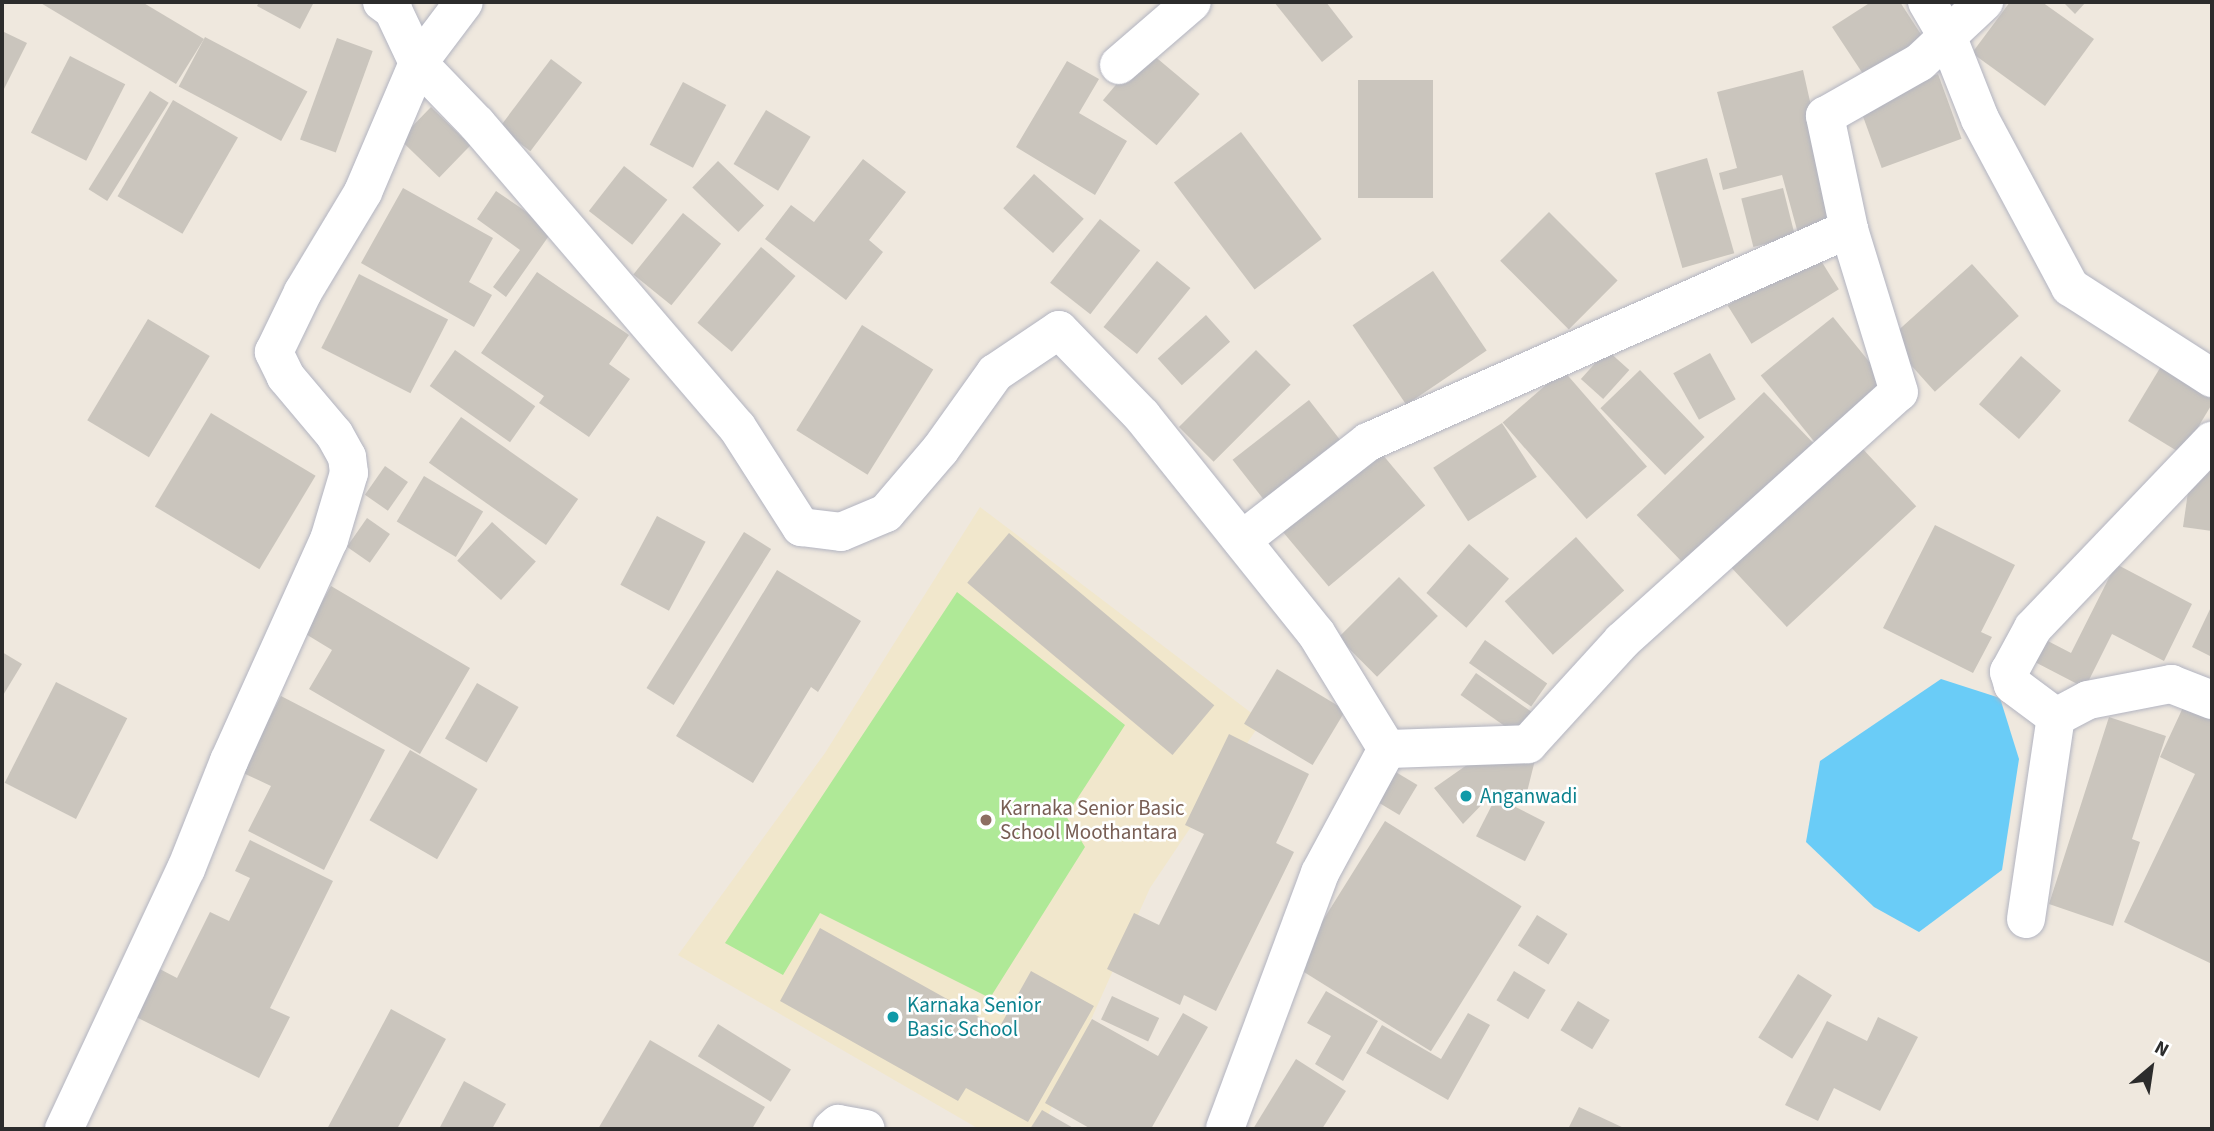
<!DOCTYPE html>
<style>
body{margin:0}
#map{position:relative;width:2214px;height:1131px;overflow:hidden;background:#efe8de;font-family:"Source Sans 3",sans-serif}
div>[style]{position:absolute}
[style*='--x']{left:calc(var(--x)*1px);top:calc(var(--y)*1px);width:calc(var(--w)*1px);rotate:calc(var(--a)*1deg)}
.education>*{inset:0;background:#f1e7cc}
.green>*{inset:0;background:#afe997}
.water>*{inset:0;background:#6accf7}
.building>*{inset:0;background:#cac5bd;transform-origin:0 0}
.roads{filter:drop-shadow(0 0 2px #b2b4c1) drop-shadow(0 0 2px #b2b4c1)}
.minor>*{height:38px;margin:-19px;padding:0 19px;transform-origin:19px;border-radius:19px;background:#fff}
.dots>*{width:19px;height:19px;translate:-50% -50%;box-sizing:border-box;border:4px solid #fff;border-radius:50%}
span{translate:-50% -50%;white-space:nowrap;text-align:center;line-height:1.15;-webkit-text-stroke:5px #fff;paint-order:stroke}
.culture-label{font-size:21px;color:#0d838f}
.left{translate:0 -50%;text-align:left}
.education-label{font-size:21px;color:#785e54}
.frame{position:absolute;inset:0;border:4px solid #2c2c2c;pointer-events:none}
.north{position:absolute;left:2116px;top:1033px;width:70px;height:70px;-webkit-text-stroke:5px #fff;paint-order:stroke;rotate:29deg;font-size:19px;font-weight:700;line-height:28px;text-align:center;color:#2c2c2c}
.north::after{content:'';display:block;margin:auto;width:24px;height:32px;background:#2c2c2c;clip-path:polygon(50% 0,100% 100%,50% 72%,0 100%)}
</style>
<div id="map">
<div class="education">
<i style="clip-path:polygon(980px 507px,1262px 721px,1150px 888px,1042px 1129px,979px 1129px,678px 955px,825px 753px)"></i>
</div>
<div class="green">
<i style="clip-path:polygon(957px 592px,1125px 725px,1066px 816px,1085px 847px,990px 998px,820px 913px,783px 975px,725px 943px)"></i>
</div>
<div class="water">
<i style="clip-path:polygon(1941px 679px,2000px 698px,2019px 759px,2002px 870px,1919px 932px,1874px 907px,1806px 842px,1820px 761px)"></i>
</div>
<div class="building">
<i style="clip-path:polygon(39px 2px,142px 2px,204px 39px,176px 84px)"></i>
<i style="clip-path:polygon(259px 2px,314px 2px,300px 29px,257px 6px)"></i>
<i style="clip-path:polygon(1274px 2px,1326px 2px,1353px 37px,1322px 62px)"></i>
<i style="clip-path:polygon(1871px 2px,1900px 2px,1924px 39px,1865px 77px,1832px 27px)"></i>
<i style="clip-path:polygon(2010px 2px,2042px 2px,2094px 39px,2045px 106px,1972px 53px)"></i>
<i style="clip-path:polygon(2063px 2px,2086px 2px,2075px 14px)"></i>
<i style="clip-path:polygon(2px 31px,27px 43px,2px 93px)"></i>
<i style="left:205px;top:37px;width:116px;height:56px;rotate:28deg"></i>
<i style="left:337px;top:38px;width:38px;height:108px;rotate:20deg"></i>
<i style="left:1146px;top:49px;width:70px;height:67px;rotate:40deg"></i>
<i style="left:70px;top:56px;width:62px;height:86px;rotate:27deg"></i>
<i style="left:551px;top:59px;width:39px;height:86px;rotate:37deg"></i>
<i style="clip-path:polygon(1067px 61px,1099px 79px,1079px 113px,1127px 141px,1095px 195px,1016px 147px)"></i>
<i style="clip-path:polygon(1803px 70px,1838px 227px,1799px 237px,1782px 175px,1723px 190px,1719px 173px,1737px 168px,1717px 92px)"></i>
<i style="left:1938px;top:74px;width:69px;height:85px;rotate:70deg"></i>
<i style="left:1358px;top:80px;width:75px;height:118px"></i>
<i style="left:683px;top:82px;width:49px;height:71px;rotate:28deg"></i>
<i style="left:150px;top:91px;width:22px;height:116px;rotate:32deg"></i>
<i style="left:173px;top:100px;width:75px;height:111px;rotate:30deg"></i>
<i style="left:431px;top:107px;width:55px;height:45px;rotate:44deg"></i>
<i style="left:766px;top:110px;width:52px;height:63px;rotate:31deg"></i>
<i style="left:1241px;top:132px;width:134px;height:84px;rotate:53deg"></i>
<i style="left:1707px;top:158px;width:99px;height:54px;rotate:74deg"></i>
<i style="clip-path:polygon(863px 159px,906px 192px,869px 240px,883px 252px,846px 300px,765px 239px,791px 205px,814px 222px)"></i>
<i style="left:718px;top:161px;width:64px;height:37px;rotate:44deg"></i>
<i style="left:624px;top:166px;width:55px;height:57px;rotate:38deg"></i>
<i style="left:1034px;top:174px;width:67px;height:46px;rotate:42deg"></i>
<i style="clip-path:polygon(403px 188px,493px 238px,469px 282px,492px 295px,474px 327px,361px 263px)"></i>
<i style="left:1783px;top:188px;width:50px;height:43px;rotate:76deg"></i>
<i style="clip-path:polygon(496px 191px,553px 230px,506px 297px,493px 287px,520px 250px,477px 219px)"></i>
<i style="left:1549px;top:212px;width:97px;height:69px;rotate:45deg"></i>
<i style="left:683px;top:213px;width:49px;height:79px;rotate:39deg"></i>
<i style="left:1100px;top:219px;width:51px;height:81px;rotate:38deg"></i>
<i style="left:761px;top:247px;width:45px;height:99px;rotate:40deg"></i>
<i style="left:1815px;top:251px;width:45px;height:103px;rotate:58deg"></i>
<i style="left:1157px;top:261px;width:43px;height:85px;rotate:39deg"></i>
<i style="left:1972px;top:264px;width:70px;height:113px;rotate:48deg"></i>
<i style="left:1433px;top:271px;width:96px;height:97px;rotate:56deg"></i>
<i style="clip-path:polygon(537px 272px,629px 335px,609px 364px,630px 379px,589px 437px,539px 403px,544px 396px,481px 353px)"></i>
<i style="left:359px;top:274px;width:100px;height:83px;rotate:27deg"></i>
<i style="left:1206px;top:315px;width:36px;height:65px;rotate:48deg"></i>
<i style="left:1833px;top:317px;width:88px;height:93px;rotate:51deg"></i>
<i style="left:148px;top:319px;width:72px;height:118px;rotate:31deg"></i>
<i style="left:862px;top:325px;width:84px;height:124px;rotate:32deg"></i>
<i style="left:455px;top:350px;width:98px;height:44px;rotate:35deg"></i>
<i style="left:1256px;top:350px;width:49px;height:109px;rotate:45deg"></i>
<i style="left:1607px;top:350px;width:30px;height:39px;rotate:42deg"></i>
<i style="left:1710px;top:353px;width:53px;height:42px;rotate:61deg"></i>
<i style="clip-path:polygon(2169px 353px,2212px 379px,2212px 404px,2182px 454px,2128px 421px)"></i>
<i style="left:2021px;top:356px;width:53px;height:64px;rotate:41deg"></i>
<i style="left:1563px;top:370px;width:128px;height:80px;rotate:49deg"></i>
<i style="left:1640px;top:370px;width:93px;height:55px;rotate:46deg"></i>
<i style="left:1764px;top:392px;width:71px;height:177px;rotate:46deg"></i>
<i style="left:1309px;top:400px;width:63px;height:97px;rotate:52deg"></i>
<i style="left:211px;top:413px;width:122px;height:109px;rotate:31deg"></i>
<i style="left:461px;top:417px;width:143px;height:56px;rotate:35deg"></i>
<i style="left:1502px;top:423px;width:64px;height:82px;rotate:57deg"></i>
<i style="left:1861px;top:447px;width:81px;height:177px;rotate:47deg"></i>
<i style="left:1377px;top:448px;width:75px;height:126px;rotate:50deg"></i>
<i style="clip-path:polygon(2192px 464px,2212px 467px,2212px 531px,2183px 527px)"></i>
<i style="left:385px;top:466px;width:28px;height:35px;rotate:35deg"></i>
<i style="left:424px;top:476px;width:69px;height:53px;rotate:31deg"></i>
<i style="left:657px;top:516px;width:55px;height:78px;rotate:28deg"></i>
<i style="left:367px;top:518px;width:28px;height:35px;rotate:35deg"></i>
<i style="left:492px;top:522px;width:59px;height:52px;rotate:42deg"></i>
<i style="clip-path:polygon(1935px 525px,2015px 565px,1981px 632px,1992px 637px,1973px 673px,1883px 628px)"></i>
<i style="left:744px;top:532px;width:32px;height:184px;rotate:32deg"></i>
<i style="left:1009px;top:533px;width:268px;height:65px;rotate:40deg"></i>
<i style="left:1576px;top:537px;width:72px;height:96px;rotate:48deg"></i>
<i style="left:1469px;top:544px;width:53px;height:65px;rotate:41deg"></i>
<i style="clip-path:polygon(2116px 564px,2192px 604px,2164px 661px,2112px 634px,2085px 688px,2033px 661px,2044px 639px,2071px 653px)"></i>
<i style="clip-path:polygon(777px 570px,861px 621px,818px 692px,811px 687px,753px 783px,676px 736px)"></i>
<i style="left:1399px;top:577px;width:55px;height:86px;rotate:45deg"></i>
<i style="clip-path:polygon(331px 586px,470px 668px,420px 754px,309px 689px,332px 650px,304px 633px)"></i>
<i style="clip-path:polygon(2212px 605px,2212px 657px,2192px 647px)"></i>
<i style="left:1485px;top:640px;width:76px;height:28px;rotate:35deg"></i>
<i style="clip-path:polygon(2px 652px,22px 664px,2px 697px)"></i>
<i style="left:1277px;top:669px;width:80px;height:64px;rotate:31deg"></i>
<i style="left:1476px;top:673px;width:76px;height:27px;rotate:35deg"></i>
<i style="left:56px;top:682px;width:80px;height:113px;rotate:27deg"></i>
<i style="left:477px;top:683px;width:48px;height:64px;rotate:30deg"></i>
<i style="clip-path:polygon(281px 696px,385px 750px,324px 870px,248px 831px,271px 786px,241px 772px)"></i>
<i style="clip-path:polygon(2186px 701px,2212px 714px,2212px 964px,2124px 922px,2195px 774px,2160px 757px)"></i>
<i style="clip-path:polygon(2109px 717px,2166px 736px,2132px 839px,2140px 842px,2113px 926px,2049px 904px)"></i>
<i style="clip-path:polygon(1229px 734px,1309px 774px,1276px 843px,1294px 852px,1216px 1011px,1184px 995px,1180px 1005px,1107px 969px,1134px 913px,1159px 925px,1204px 834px,1185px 825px)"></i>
<i style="left:410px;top:750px;width:78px;height:81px;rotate:30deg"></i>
<i style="clip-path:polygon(1474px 760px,1535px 760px,1525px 800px,1495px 791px,1463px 824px,1434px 788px)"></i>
<i style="left:1384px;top:765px;width:39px;height:35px;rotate:31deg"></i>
<i style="left:1496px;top:797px;width:55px;height:44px;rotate:27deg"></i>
<i style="left:1385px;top:821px;width:161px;height:171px;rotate:32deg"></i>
<i style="clip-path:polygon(250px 840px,333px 881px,270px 1008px,290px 1017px,259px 1078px,130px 1014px,154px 966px,177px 978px,210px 912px,229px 921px,250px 878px,235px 871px)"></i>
<i style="left:1537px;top:915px;width:36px;height:36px;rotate:32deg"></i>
<i style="clip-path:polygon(820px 928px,999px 1028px,1031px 971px,1094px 1006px,1028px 1122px,966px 1088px,958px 1101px,780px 1001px)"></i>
<i style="left:1514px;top:971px;width:37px;height:34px;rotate:31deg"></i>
<i style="left:1798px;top:974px;width:40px;height:75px;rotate:32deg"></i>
<i style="clip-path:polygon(1326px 991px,1378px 1021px,1343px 1081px,1315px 1064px,1331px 1036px,1307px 1023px)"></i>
<i style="left:1112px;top:996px;width:52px;height:26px;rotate:25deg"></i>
<i style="left:1578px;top:1001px;width:37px;height:34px;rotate:31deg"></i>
<i style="clip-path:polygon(391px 1009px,446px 1039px,397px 1129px,327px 1129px)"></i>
<i style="clip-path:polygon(1183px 1013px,1208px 1027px,1151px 1129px,1091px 1129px,1045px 1103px,1092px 1019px,1158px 1056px)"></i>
<i style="clip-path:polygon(1468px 1013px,1490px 1025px,1448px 1100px,1366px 1053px,1382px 1025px,1441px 1059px)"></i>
<i style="clip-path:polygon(1878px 1017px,1918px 1037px,1880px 1111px,1834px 1088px,1818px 1121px,1785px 1105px,1827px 1021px,1867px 1041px)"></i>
<i style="left:718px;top:1024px;width:86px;height:38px;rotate:32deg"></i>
<i style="clip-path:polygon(650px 1040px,765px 1107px,752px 1129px,598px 1129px)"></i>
<i style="clip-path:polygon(1296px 1059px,1346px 1091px,1322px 1129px,1253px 1129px)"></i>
<i style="clip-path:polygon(464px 1081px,506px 1104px,492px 1129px,439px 1129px)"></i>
<i style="clip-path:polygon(1579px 1107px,1626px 1129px,1568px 1129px)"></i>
<i style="clip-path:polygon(1042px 1110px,1075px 1129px,1030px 1129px)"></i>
</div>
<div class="roads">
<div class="minor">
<i style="--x:382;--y:2;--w:14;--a:36"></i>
<i style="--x:393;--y:10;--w:59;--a:64.7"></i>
<i style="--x:418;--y:63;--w:76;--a:-53"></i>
<i style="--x:1927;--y:2;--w:42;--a:59.7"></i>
<i style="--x:1948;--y:38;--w:87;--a:68.4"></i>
<i style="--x:1980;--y:119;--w:191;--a:61.8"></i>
<i style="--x:2070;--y:287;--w:169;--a:32.7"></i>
<i style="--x:1119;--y:65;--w:96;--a:-40.8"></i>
<i style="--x:1242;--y:540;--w:160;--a:-37.9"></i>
<i style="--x:1368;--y:442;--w:526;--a:-23.89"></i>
<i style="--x:2056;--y:717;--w:36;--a:-28"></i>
<i style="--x:2088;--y:700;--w:85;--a:-10.9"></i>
<i style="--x:2171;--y:684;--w:44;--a:21.3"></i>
<i style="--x:1387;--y:749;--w:141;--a:-2"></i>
<i style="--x:1528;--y:744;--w:139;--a:-47.6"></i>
<i style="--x:1622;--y:641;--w:372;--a:-42"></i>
<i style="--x:1899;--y:392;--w:170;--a:-107.1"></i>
<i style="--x:1849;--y:229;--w:116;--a:-102"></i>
<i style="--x:1825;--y:116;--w:109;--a:-29.6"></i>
<i style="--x:1920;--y:62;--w:88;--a:-43.2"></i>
<i style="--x:2026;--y:919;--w:204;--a:-81.6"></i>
<i style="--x:2056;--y:717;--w:54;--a:-143.3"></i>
<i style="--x:2013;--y:685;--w:14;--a:-107"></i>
<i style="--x:2009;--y:672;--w:50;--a:-61.4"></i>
<i style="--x:2033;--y:628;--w:259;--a:-46.3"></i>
<i style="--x:64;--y:1129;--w:287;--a:-64.9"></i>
<i style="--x:186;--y:869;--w:116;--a:-68.3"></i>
<i style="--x:229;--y:761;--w:243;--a:-65.7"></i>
<i style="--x:329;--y:540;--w:70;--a:-73.4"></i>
<i style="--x:349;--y:473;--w:16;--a:-97"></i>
<i style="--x:347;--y:457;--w:26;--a:-119"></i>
<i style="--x:334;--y:434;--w:75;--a:-130.1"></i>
<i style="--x:286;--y:377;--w:28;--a:-116"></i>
<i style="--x:274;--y:352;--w:67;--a:-64.2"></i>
<i style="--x:303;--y:292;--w:117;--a:-59"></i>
<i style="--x:363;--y:192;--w:140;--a:-66.9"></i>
<i style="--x:418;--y:63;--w:85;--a:46"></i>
<i style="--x:477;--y:124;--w:399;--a:49.4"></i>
<i style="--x:737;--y:427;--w:119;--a:57.4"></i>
<i style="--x:801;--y:527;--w:40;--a:7.1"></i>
<i style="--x:841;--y:532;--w:49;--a:-22.9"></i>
<i style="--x:886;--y:513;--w:83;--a:-49.4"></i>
<i style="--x:940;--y:450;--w:95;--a:-54.5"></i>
<i style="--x:995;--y:373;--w:77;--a:-33.9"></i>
<i style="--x:1059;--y:330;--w:120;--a:46"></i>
<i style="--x:1142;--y:416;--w:278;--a:51.3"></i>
<i style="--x:1316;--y:633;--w:136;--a:58.5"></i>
<i style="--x:1387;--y:749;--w:141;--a:118.4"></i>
<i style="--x:1320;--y:873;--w:273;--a:110.4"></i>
<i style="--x:832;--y:1129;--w:8;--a:-40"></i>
<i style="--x:838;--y:1124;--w:28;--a:10"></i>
</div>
</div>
<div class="dots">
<i style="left:1466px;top:796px;background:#0f9aa8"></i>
<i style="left:986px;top:820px;background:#8d6e63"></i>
<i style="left:893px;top:1017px;background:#0f9aa8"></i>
</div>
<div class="culture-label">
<span class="left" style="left:1480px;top:796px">Anganwadi</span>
<span class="left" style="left:907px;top:1017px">Karnaka Senior<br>Basic School</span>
</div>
<div class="education-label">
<span class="left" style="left:1000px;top:820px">Karnaka Senior Basic<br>School Moothantara</span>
</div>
<div class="frame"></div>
<div class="north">N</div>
</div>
